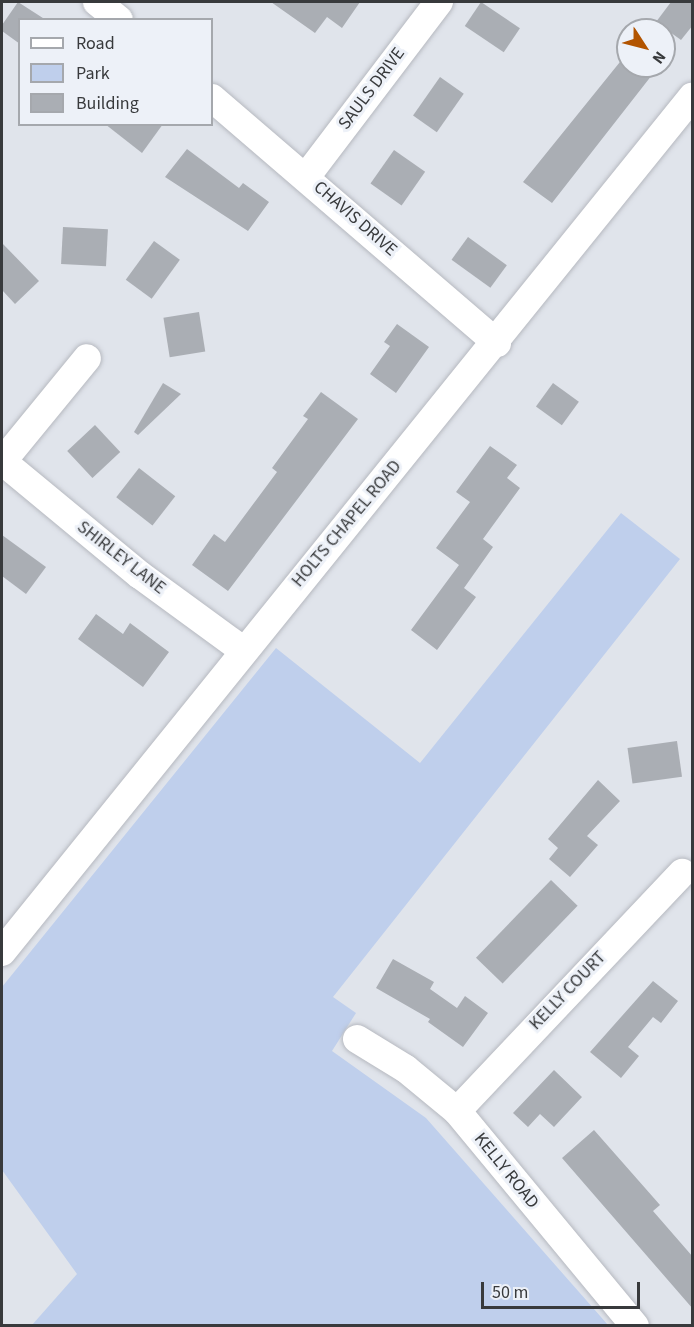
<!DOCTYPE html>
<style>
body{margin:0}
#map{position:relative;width:694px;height:1327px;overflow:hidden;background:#e0e4eb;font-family:"Source Sans 3",sans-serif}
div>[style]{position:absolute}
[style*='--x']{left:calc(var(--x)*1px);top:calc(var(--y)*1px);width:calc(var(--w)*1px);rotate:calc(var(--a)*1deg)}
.green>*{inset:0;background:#bfcfec}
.building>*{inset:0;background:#aaaeb4;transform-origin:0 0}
.roads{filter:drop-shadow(0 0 2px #b6b9c0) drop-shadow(0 0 2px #b6b9c0)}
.minor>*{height:28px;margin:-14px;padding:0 14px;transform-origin:14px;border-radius:14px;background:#fff}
span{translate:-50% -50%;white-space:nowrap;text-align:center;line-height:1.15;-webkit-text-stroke:6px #edf1f8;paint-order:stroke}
.street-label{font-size:18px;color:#383a3c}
.frame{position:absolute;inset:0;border:3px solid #383a3c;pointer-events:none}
.legend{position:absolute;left:18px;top:18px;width:195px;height:108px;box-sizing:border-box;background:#edf1f8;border:2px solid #a5a8ad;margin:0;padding:8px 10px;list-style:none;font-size:18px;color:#383a3c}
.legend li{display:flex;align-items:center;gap:12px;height:30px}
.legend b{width:30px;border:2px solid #a5a8ad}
.north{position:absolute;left:616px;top:18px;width:60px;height:60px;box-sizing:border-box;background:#edf1f8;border:2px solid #a5a8ad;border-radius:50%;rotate:126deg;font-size:16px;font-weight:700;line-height:24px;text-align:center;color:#383a3c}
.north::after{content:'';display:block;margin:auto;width:21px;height:27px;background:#b25400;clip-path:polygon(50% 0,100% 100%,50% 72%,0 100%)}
.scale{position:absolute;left:481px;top:1282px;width:159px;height:27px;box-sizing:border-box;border:3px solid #383a3c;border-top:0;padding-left:8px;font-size:18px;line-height:21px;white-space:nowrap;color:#383a3c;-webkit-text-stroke:4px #edf1f8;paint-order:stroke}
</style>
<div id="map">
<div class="green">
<i style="clip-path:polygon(621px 513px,680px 559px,333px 997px,356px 1013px,332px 1051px,426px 1118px,608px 1325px,32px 1325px,77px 1274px,2px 1170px,2px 987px,276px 648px,420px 763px)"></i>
</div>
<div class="building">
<i style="clip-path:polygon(18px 2px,46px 20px,20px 20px,20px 44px,2px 31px,2px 25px)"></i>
<i style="clip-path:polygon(271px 2px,360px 2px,342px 28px,327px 17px,315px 33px)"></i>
<i style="left:481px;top:2px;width:47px;height:29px;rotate:34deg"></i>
<i style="clip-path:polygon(671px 2px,693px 2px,693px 25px,681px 40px,656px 22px)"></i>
<i style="clip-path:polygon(628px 52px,628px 66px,659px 66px,552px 203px,523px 182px)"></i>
<i style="left:440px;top:77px;width:29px;height:47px;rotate:35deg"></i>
<i style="clip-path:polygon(105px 124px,163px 124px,142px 153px)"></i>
<i style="clip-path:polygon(187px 149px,239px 188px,243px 183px,269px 202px,248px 231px,165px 177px)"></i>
<i style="left:394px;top:150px;width:38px;height:41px;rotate:35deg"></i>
<i style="left:63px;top:227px;width:45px;height:37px;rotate:3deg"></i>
<i style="left:468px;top:237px;width:48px;height:28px;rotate:36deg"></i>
<i style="left:154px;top:241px;width:32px;height:48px;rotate:36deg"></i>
<i style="clip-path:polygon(2px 243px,39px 281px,15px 304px,2px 290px)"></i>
<i style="left:199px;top:312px;width:40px;height:36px;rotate:81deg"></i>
<i style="clip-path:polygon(397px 324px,429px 347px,396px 393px,370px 374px,390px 346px,384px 342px)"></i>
<i style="clip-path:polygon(163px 383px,181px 394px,138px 435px,134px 432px)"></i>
<i style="left:553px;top:383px;width:32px;height:29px;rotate:36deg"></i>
<i style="clip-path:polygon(321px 392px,358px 419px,228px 591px,192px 565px,214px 534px,225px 542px,277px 472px,272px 468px,308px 419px,303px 416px)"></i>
<i style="left:95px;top:425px;width:37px;height:38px;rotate:47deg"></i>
<i style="clip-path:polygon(490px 446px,517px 465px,507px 478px,520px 488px,483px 539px,493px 547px,464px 588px,476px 597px,437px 650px,411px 630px,459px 565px,436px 548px,470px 502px,456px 492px)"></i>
<i style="left:139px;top:468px;width:46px;height:37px;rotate:38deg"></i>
<i style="clip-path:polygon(2px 535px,46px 567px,26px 594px,2px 576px)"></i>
<i style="clip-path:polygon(96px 614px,123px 634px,130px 623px,169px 652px,143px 687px,78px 639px)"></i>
<i style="left:677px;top:741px;width:36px;height:50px;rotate:82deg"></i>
<i style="clip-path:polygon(598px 780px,620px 801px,587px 836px,598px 845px,570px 877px,549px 859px,558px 848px,548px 839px)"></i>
<i style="left:551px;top:880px;width:37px;height:108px;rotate:44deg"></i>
<i style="clip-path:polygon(393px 959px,434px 982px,430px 989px,457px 1008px,465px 996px,488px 1013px,463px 1047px,428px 1022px,430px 1019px,376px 988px)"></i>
<i style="clip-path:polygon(653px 981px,678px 1001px,661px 1023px,653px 1017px,628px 1047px,639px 1056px,621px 1078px,590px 1052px)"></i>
<i style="clip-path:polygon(554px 1070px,582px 1097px,554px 1127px,540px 1114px,528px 1127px,513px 1113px)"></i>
<i style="clip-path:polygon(594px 1130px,660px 1205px,653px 1211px,693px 1257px,693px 1309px,562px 1158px)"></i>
</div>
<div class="roads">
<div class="minor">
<i style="--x:97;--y:2;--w:28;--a:39"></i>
<i style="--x:212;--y:98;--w:376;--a:40.7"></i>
<i style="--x:306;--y:177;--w:220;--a:-52.8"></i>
<i style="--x:2;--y:461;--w:179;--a:39.6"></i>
<i style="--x:140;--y:575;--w:127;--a:36.1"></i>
<i style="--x:2;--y:462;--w:134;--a:-50.7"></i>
<i style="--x:2;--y:952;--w:1099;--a:-51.1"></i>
<i style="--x:357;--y:1039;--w:57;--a:31.5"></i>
<i style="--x:406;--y:1069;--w:66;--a:39.5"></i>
<i style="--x:457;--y:1111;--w:279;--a:50.4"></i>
<i style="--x:457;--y:1111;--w:328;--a:-46.6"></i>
</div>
</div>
<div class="street-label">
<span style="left:372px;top:89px;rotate:-53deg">SAULS DRIVE</span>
<span style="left:355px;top:219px;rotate:41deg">CHAVIS DRIVE</span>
<span style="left:347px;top:524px;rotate:-50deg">HOLTS CHAPEL ROAD</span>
<span style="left:121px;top:558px;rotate:38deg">SHIRLEY LANE</span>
<span style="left:568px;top:991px;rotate:-46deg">KELLY COURT</span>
<span style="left:506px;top:1171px;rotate:51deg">KELLY ROAD</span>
</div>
<div class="frame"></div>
<ul class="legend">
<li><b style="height:8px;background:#fff"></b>Road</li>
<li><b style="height:16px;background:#bfcfec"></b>Park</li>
<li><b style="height:16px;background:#aaaeb4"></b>Building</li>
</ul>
<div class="north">N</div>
<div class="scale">50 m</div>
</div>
